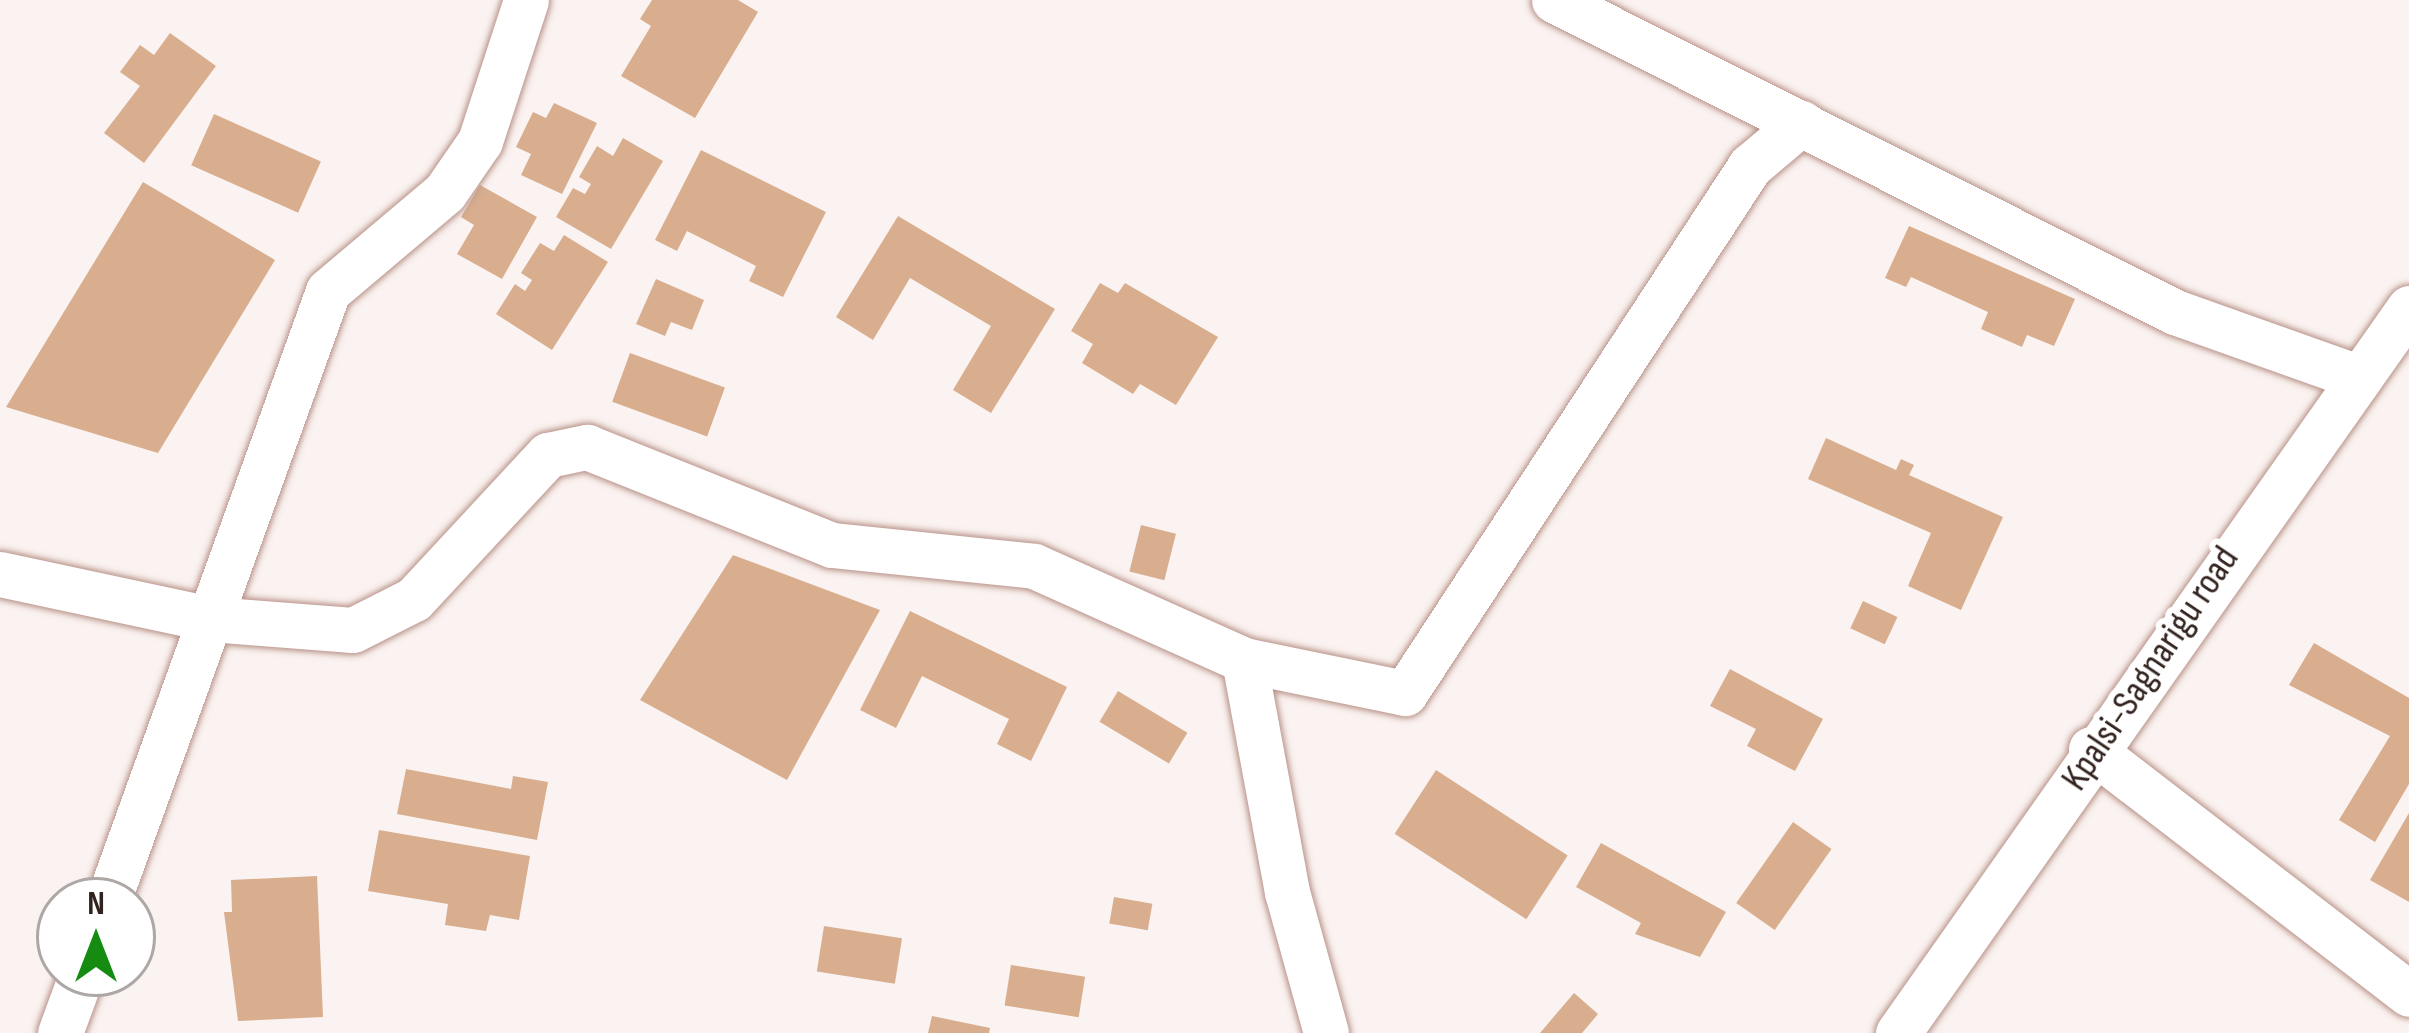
<!DOCTYPE html>
<style>
body{margin:0}
#map{position:relative;width:2409px;height:1033px;overflow:hidden;background:#fbf3f1;font-family:"Sofia Sans Condensed",sans-serif}
div>[style]{position:absolute}
[style*='--x']{left:calc(var(--x)*1px);top:calc(var(--y)*1px);width:calc(var(--w)*1px);rotate:calc(var(--a)*1deg)}
.building>*{inset:0;background:#d8ae8f;transform-origin:0 0}
.roads{filter:drop-shadow(0 0 3px #b89288) drop-shadow(0 0 3px #b89288)}
.minor>*{height:45px;margin:-22.5px;padding:0 22.5px;transform-origin:22.5px;border-radius:22.5px;background:#fff}
span{translate:-50% -50%;white-space:nowrap;text-align:center;line-height:1.15;-webkit-text-stroke:12px #fff;paint-order:stroke}
.street-label{font-size:39px;color:#32231e}
.north{position:absolute;left:36px;top:877px;width:120px;height:120px;box-sizing:border-box;background:#fff;border:3px solid #ada7a5;border-radius:50%;rotate:0deg;font-size:33px;font-weight:700;line-height:48px;text-align:center;color:#32231e}
.north::after{content:'';display:block;margin:auto;width:42px;height:54px;background:#168b12;clip-path:polygon(50% 0,100% 100%,50% 72%,0 100%)}
</style>
<div id="map">
<div class="building">
<i style="clip-path:polygon(652px 0,738px 0,758px 12px,695px 118px,621px 76px,651px 26px,640px 19px)"></i>
<i style="clip-path:polygon(170px 33px,216px 66px,144px 163px,104px 133px,140px 86px,120px 72px,140px 45px,154px 55px)"></i>
<i style="clip-path:polygon(554px 103px,597px 123px,562px 194px,521px 175px,531px 154px,516px 147px,533px 112px,546px 118px)"></i>
<i style="left:214px;top:114px;width:117px;height:56px;rotate:24deg"></i>
<i style="clip-path:polygon(623px 138px,663px 161px,611px 249px,556px 217px,573px 188px,585px 194px,591px 184px,579px 177px,597px 146px,613px 156px)"></i>
<i style="clip-path:polygon(701px 150px,826px 212px,783px 297px,749px 281px,756px 266px,687px 231px,677px 251px,655px 240px)"></i>
<i style="clip-path:polygon(143px 182px,275px 260px,158px 453px,6px 407px)"></i>
<i style="clip-path:polygon(480px 185px,537px 217px,502px 279px,457px 254px,474px 225px,461px 217px)"></i>
<i style="clip-path:polygon(898px 216px,1055px 309px,991px 413px,953px 390px,991px 326px,910px 278px,873px 340px,836px 317px)"></i>
<i style="clip-path:polygon(1909px 226px,2075px 299px,2054px 346px,2027px 335px,2022px 347px,1981px 329px,1988px 312px,1911px 277px,1906px 287px,1885px 278px)"></i>
<i style="clip-path:polygon(564px 235px,608px 262px,552px 350px,496px 314px,515px 284px,525px 291px,532px 280px,521px 273px,540px 243px,554px 251px)"></i>
<i style="clip-path:polygon(656px 279px,704px 300px,692px 330px,671px 322px,665px 336px,636px 324px)"></i>
<i style="clip-path:polygon(1100px 283px,1118px 293px,1125px 283px,1218px 337px,1176px 405px,1140px 384px,1133px 394px,1082px 363px,1093px 344px,1071px 331px)"></i>
<i style="left:630px;top:353px;width:101px;height:52px;rotate:20deg"></i>
<i style="clip-path:polygon(1826px 438px,1896px 470px,1901px 459px,1914px 465px,1909px 475px,2003px 517px,1961px 610px,1908px 586px,1931px 533px,1808px 479px)"></i>
<i style="left:1141px;top:525px;width:36px;height:48px;rotate:14deg"></i>
<i style="clip-path:polygon(733px 555px,880px 610px,787px 780px,640px 700px)"></i>
<i style="left:1863px;top:601px;width:38px;height:30px;rotate:25deg"></i>
<i style="clip-path:polygon(910px 611px,1067px 687px,1031px 761px,997px 744px,1009px 719px,922px 676px,896px 728px,860px 710px)"></i>
<i style="clip-path:polygon(2314px 643px,2409px 698px,2409px 784px,2375px 842px,2339px 820px,2390px 736px,2289px 685px)"></i>
<i style="clip-path:polygon(1730px 669px,1823px 719px,1795px 771px,1747px 746px,1756px 729px,1710px 706px)"></i>
<i style="left:1118px;top:691px;width:81px;height:36px;rotate:31deg"></i>
<i style="clip-path:polygon(406px 769px,511px 789px,513px 776px,548px 782px,537px 840px,397px 814px)"></i>
<i style="left:1436px;top:770px;width:157px;height:76px;rotate:33deg"></i>
<i style="clip-path:polygon(2409px 813px,2409px 902px,2370px 880px)"></i>
<i style="left:1793px;top:822px;width:47px;height:99px;rotate:35deg"></i>
<i style="clip-path:polygon(379px 830px,530px 856px,519px 920px,490px 915px,486px 931px,445px 925px,448px 904px,368px 891px)"></i>
<i style="clip-path:polygon(1601px 843px,1726px 912px,1700px 957px,1635px 934px,1641px 923px,1576px 887px)"></i>
<i style="clip-path:polygon(317px 876px,323px 1017px,238px 1021px,224px 912px,232px 912px,231px 880px)"></i>
<i style="left:1114px;top:897px;width:39px;height:27px;rotate:10deg"></i>
<i style="left:824px;top:926px;width:79px;height:46px;rotate:9deg"></i>
<i style="left:1011px;top:965px;width:75px;height:41px;rotate:9deg"></i>
<i style="clip-path:polygon(1574px 993px,1598px 1014px,1582px 1033px,1540px 1033px)"></i>
<i style="clip-path:polygon(932px 1016px,990px 1028px,989px 1033px,928px 1033px)"></i>
</div>
<div class="roads">
<div class="minor">
<i style="--x:1554;--y:0;--w:695;--a:26.68"></i>
<i style="--x:2175;--y:312;--w:196;--a:19.6"></i>
<i style="--x:0;--y:574;--w:215;--a:12.1"></i>
<i style="--x:210;--y:619;--w:143;--a:4.4"></i>
<i style="--x:353;--y:630;--w:68;--a:-26.9"></i>
<i style="--x:414;--y:599;--w:197;--a:-47.1"></i>
<i style="--x:548;--y:455;--w:40;--a:-12"></i>
<i style="--x:587;--y:447;--w:264;--a:21.8"></i>
<i style="--x:832;--y:545;--w:203;--a:5.9"></i>
<i style="--x:1034;--y:566;--w:230;--a:24.1"></i>
<i style="--x:1244;--y:660;--w:164;--a:11.6"></i>
<i style="--x:1405;--y:693;--w:630;--a:-56.79"></i>
<i style="--x:1750;--y:166;--w:67;--a:-40.1"></i>
<i style="--x:1244;--y:660;--w:236;--a:79.5"></i>
<i style="--x:1287;--y:892;--w:146;--a:74.5"></i>
<i style="--x:2091;--y:749;--w:401;--a:37.6"></i>
<i style="--x:108;--y:901;--w:648;--a:-70.17"></i>
<i style="--x:328;--y:291;--w:153;--a:-40.2"></i>
<i style="--x:445;--y:192;--w:62;--a:-55.5"></i>
<i style="--x:480;--y:141;--w:148;--a:-71.9"></i>
<i style="--x:60;--y:1033;--w:64;--a:-69.9"></i>
<i style="--x:1898;--y:1033;--w:887;--a:-54.82"></i>
</div>
</div>
<div class="street-label">
<span style="left:2151px;top:669px;rotate:-56deg">Kpalsi-Sagnarigu road</span>
</div>
<div class="north">N</div>
</div>
